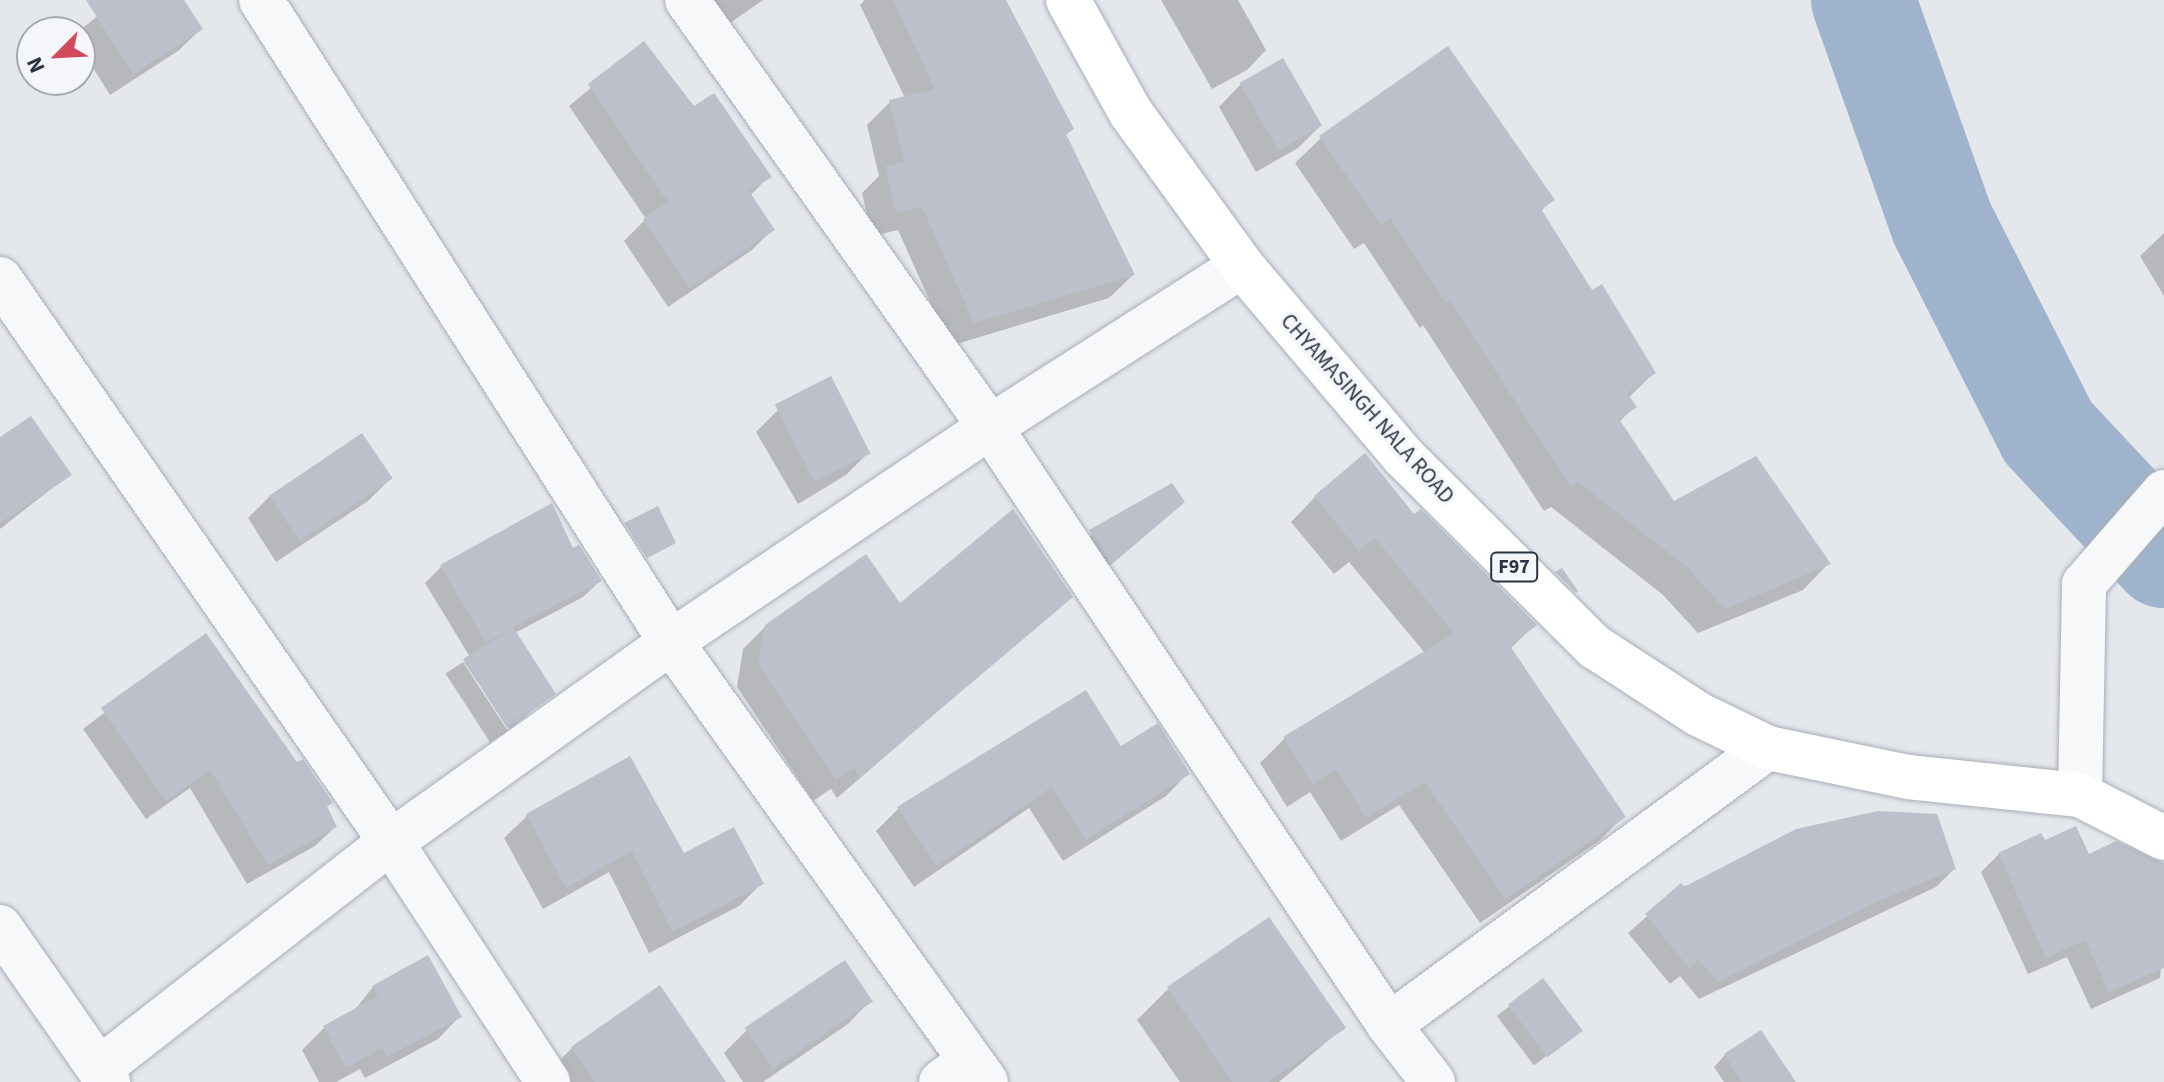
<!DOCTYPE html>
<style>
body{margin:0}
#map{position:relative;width:2164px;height:1082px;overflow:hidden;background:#e4e7ec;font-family:"Source Sans 3",sans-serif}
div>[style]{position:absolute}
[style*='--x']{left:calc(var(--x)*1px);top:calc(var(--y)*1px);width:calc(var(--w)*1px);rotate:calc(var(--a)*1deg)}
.shadow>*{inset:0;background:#0003;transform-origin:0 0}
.river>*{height:104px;margin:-52px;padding:0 52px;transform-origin:52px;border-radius:52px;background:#9fb4cc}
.building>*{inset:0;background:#bbc0ca;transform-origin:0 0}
.roads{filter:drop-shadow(0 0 2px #a9aeb7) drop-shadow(0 0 2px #a9aeb7)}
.minor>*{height:44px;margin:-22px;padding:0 22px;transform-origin:22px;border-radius:22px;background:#f7f8fa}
.major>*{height:44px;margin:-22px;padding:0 22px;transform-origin:22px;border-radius:22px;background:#fff}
span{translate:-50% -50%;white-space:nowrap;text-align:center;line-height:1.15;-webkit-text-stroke:7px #f4f6f9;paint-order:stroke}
.shield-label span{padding:2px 6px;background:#f4f6f9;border:2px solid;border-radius:6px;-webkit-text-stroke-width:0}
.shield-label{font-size:20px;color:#2b3445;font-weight:700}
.street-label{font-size:22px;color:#2b3445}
.north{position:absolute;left:16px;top:16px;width:80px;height:80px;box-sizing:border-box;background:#f4f6f9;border:2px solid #a4a8b1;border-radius:50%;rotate:246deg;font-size:22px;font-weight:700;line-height:32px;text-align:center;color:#2b3445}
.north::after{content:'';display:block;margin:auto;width:28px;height:36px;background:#d1495b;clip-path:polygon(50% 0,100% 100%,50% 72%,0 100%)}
</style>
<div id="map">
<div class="shadow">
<i style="clip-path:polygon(117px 0,182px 0,201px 29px,178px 51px,110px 95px,80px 47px,78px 32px)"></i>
<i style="clip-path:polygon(714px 0,763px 0,730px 23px)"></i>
<i style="clip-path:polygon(865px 0,970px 0,1072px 129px,1065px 136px,1133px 275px,1109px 298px,950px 346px,898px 230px,872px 236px,862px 193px,879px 176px,867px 125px,890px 102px,905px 98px,860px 5px)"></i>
<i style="clip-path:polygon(1161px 0,1238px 0,1266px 50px,1247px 70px,1212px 89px)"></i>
<i style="clip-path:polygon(644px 44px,694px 109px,769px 176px,750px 196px,772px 230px,752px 250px,668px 307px,624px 241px,646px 219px,569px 106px)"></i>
<i style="clip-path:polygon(1241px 84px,1320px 126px,1298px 148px,1256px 172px,1219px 107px)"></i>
<i style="clip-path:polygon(1321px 138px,1552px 200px,1540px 212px,1592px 293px,1654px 373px,1628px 398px,1634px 407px,1619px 422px,1673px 503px,1828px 564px,1803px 590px,1698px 633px,1662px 594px,1551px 507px,1544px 511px,1423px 325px,1420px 328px,1364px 243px,1354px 249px,1295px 163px)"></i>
<i style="clip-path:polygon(2164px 233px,2164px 296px,2140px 256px)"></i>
<i style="clip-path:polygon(830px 379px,868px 453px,846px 475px,798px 504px,756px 432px,778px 410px)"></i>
<i style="clip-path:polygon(0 439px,69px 475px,0 529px)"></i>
<i style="clip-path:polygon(390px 479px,368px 501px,276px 562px,248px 518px,270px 496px)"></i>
<i style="clip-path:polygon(1171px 486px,1171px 513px,1100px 574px,1079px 543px)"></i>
<i style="clip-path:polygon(1315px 497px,1414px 517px,1534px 625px,1510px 649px,1623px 817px,1599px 841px,1480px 923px,1399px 805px,1341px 841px,1310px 792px,1287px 807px,1260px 763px,1284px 739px,1425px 653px,1349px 562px,1334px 574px,1291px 522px)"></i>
<i style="clip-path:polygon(572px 551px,600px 581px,583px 597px,515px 633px,553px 693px,510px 729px,464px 662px,470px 657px,425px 583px,442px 566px)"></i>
<i style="clip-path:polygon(1071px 596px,837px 798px,831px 789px,813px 801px,737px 687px,743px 649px,766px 626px,899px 606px)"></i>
<i style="clip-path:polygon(205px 636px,296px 765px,331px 803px,325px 808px,335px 827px,315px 846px,247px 884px,190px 788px,146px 819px,83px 729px)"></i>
<i style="left:463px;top:662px;width:82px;height:21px;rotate:57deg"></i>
<i style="clip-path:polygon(1121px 749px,1188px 773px,1166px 796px,1063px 861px,1029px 808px,914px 887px,876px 831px,899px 808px)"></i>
<i style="clip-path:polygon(630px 759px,683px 855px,761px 884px,739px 906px,649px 953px,609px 872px,543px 909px,504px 838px,527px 816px)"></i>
<i style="clip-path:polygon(2044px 843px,2088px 857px,2164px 931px,2160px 978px,2091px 1009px,2067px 957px,2028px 974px,1981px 872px,1999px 854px)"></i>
<i style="clip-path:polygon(1954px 869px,1936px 887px,1699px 999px,1680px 976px,1670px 984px,1628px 933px,1681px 886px)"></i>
<i style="clip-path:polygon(844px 963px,870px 1001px,848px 1024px,763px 1082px,743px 1082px,724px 1053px,746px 1031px)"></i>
<i style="left:1543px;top:981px;width:62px;height:58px;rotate:53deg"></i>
<i style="clip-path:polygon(373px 987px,460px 1016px,438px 1039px,365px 1078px,360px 1069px,336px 1082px,319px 1082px,302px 1050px,324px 1028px,353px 1012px)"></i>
<i style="clip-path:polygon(1168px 989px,1343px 1028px,1279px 1082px,1180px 1082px,1137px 1020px)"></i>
<i style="clip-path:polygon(572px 1048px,724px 1082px,558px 1082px,550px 1070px)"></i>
<i style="clip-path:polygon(1725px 1055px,1768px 1082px,1724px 1082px,1714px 1067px)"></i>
</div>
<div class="river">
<i style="--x:1863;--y:0;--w:237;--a:70.5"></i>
<i style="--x:1942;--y:223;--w:234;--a:63.1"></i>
<i style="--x:2048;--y:432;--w:170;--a:46.9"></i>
</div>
<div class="building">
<i style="clip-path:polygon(86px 0,184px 0,203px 29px,133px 74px)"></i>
<i style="clip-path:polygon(893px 0,1006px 0,1074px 129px,1066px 134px,1135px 275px,974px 323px,922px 207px,896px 213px,885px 167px,904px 162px,889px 100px,935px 89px)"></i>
<i style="clip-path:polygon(644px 41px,694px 106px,714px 93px,772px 177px,749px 191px,775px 230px,689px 288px,643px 219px,668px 202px,588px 84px)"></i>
<i style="clip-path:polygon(1448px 46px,1555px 200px,1541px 209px,1592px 290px,1602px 284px,1656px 373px,1627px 393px,1637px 407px,1619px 419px,1674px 501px,1756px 456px,1831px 564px,1725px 609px,1688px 568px,1578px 482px,1571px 487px,1450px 301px,1446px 303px,1390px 218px,1381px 225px,1319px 136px)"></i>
<i style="left:1283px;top:58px;width:78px;height:50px;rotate:60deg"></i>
<i style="left:831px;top:376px;width:87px;height:63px;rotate:63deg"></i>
<i style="clip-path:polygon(31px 416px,72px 475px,0 523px,0 437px)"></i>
<i style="left:362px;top:433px;width:55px;height:112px;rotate:56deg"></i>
<i style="clip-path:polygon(1365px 453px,1414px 514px,1421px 509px,1537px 625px,1510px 646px,1626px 817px,1505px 899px,1425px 782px,1366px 818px,1336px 769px,1312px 784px,1283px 737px,1454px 633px,1375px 538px,1359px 551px,1314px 496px)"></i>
<i style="clip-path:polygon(1172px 483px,1185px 502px,1112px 564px,1089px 530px)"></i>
<i style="clip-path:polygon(552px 503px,573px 548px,579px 545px,602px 581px,513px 627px,556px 694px,507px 728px,463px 659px,511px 629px,486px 642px,440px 565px)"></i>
<i style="clip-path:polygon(658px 506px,676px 543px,647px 558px,624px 523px)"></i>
<i style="clip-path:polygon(1013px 509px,1073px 597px,860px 777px,854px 768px,836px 780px,758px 664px,765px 625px,866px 554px,900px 603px)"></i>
<i style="clip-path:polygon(1562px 568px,1578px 591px,1576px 593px,1555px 572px)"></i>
<i style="clip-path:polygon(206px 633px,297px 762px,303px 759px,333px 803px,327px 806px,337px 827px,268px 865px,210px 770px,166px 801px,101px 708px)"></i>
<i style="clip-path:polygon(1086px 690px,1121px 746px,1158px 723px,1190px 774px,1086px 840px,1052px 787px,937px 866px,897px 807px)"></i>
<i style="clip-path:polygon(630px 756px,684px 853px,734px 827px,764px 884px,672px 932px,632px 851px,566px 888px,526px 814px)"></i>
<i style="clip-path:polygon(1878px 811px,1937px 814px,1956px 869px,1881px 900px,1718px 982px,1698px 960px,1689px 968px,1645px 914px,1681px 883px,1684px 887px,1796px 829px)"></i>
<i style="clip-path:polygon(2076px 826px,2089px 854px,2116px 841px,2164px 863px,2164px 968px,2109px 992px,2085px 940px,2046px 958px,1998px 853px,2041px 833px,2045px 840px)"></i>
<i style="clip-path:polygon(1269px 917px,1346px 1028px,1268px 1082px,1232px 1082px,1167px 987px)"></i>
<i style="clip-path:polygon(428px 955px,462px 1017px,387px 1057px,382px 1048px,346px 1068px,323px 1026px,378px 996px,372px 986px)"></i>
<i style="left:845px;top:960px;width:50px;height:121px;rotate:56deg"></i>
<i style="left:1543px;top:978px;width:66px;height:44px;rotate:53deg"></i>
<i style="clip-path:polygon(660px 985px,726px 1082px,595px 1082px,571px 1047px)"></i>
<i style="clip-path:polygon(1761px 1030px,1796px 1082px,1742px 1082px,1724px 1054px)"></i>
</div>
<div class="roads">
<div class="minor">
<i style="--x:261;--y:0;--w:762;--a:57.44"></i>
<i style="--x:671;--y:642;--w:541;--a:54.4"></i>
<i style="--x:687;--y:0;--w:524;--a:54.64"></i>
<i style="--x:990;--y:427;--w:719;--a:56.29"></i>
<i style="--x:1389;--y:1025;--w:72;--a:52.3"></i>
<i style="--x:0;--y:279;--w:685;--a:55.22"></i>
<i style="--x:391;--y:842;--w:287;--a:56.8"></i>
<i style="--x:2080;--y:795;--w:211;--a:-88.9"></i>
<i style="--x:2084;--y:584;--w:122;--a:-49"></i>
<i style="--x:0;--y:927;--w:189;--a:55.1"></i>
<i style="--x:1389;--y:1025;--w:469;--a:-36.2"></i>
<i style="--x:99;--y:1069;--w:370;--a:-37.9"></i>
<i style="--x:391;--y:842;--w:344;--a:-35.5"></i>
<i style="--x:671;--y:642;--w:385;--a:-34"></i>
<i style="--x:990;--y:427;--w:299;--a:-32.6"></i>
<i style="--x:941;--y:1082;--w:36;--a:-36"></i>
</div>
<div class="major">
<i style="--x:1068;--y:0;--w:129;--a:60.9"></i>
<i style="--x:1131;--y:113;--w:189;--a:54"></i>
<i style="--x:1242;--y:266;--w:249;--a:49.7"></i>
<i style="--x:1403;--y:456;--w:271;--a:44.9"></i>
<i style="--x:1595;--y:647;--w:123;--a:33"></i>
<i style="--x:1698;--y:714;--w:78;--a:25.9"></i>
<i style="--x:1768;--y:748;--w:143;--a:11.7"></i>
<i style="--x:1908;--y:777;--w:173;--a:6"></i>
<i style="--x:2080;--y:795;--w:94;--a:27.1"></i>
</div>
</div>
<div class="shield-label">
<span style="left:1514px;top:567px">F97</span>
</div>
<div class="street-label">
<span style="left:1367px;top:409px;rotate:48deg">CHYAMASINGH NALA ROAD</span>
</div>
<div class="north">N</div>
</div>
